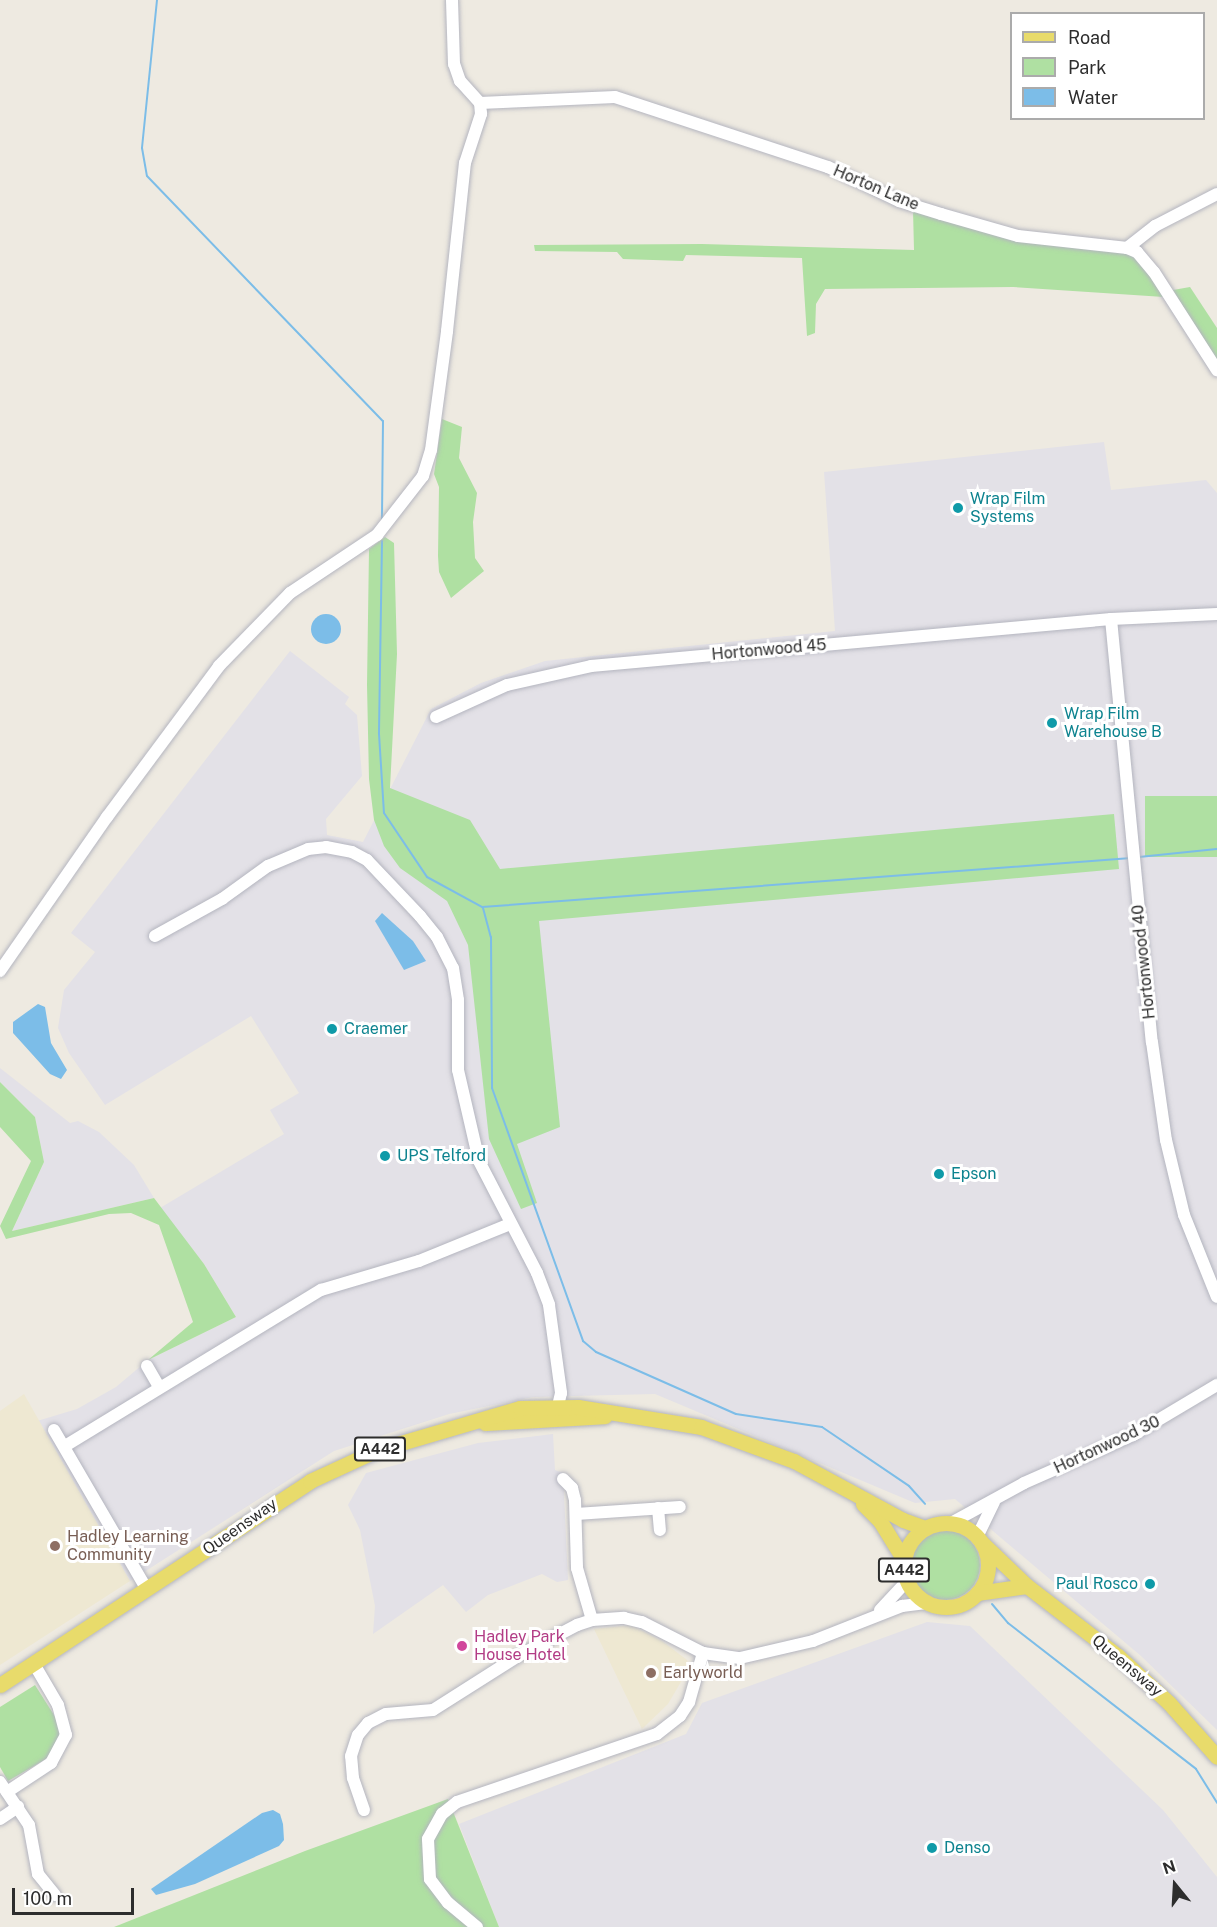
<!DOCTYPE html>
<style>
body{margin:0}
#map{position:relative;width:1217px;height:1927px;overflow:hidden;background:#eeeae1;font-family:"Public Sans",sans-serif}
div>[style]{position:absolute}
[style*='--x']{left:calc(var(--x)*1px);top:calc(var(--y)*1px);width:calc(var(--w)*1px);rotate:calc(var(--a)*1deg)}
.industrial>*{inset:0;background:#e3e1e7}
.education>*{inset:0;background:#eee8d2}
.green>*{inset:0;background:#afe0a2;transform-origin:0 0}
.round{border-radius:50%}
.water>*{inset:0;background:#7cbde8}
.stream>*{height:2px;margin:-1px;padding:0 1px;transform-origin:1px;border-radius:1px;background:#7cbde8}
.roads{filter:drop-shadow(0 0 2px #b4b5bf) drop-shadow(0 0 2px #b4b5bf)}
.minor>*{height:12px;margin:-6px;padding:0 6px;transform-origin:6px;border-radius:6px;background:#fff}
.major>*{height:15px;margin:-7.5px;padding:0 7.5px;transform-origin:7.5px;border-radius:7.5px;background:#e8db6b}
.major>.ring{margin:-7.5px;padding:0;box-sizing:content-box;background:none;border:15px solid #e8db6b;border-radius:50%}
.dots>*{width:16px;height:16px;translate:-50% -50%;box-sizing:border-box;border:3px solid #fff;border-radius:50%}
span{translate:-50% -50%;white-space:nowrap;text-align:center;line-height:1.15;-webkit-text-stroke:6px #fff;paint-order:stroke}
.shield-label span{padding:2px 4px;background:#fff;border:2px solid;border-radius:4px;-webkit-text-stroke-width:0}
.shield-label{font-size:15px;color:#2d2d2d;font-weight:700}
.street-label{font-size:16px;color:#2d2d2d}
.culture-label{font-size:16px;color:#0d838f}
.left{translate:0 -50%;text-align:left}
.right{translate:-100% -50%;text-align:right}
.education-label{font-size:16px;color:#785e54}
.hotel-label{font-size:16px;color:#b23c85}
.legend{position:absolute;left:1010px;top:12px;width:195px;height:108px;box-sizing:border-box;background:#fff;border:2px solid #ababab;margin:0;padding:8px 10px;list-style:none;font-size:18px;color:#2d2d2d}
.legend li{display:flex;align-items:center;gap:12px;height:30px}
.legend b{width:30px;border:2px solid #ababab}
.north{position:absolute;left:1145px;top:1855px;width:60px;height:60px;-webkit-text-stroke:4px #fff;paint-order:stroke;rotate:342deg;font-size:16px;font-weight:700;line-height:24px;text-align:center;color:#2d2d2d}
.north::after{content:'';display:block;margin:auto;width:21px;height:27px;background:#2d2d2d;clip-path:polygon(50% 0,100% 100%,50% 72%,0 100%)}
.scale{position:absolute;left:12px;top:1888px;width:122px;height:27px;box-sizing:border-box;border:3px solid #2d2d2d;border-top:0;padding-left:8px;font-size:18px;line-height:21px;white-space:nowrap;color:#2d2d2d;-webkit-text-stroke:4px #fff;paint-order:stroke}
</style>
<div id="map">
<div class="industrial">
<i style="clip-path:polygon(1104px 442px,1111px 490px,1206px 480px,1217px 493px,1217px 1730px,1141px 1656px,955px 1499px,915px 1503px,655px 1394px,533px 1397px,449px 1414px,334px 1451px,130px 1581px,37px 1421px,77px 1409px,116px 1387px,148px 1360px,236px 1317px,204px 1264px,160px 1208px,284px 1134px,270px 1110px,299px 1093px,251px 1016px,105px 1105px,69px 1053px,58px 1028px,64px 990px,95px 952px,71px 933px,290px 651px,349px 697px,345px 704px,357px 715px,362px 776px,326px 819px,327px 835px,363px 842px,431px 709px,481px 683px,545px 661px,835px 631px,824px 472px)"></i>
<i style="clip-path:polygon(0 1068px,70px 1123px,78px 1121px,99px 1132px,134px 1165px,154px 1198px,12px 1231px,44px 1162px,35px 1117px,0 1082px)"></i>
<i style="clip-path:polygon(553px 1434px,555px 1470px,563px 1473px,568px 1580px,557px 1582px,542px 1574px,488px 1595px,466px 1612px,443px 1585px,373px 1634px,375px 1606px,360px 1530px,348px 1505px,366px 1473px,478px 1443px)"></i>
<i style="clip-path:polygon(927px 1622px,970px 1626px,1163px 1810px,1217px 1877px,1217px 1927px,499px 1927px,459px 1824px,686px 1734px,702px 1703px)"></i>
</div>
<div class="education">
<i style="clip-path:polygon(24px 1394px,130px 1581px,0 1665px,0 1411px)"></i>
<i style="clip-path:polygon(631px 1625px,662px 1641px,687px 1660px,689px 1668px,668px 1704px,642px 1729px,594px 1629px)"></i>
</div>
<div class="green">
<i style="clip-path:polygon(913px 210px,1132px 254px,1144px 264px,1164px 297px,1013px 287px,825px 289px,816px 304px,815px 333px,807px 336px,802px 258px,686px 255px,683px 261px,623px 259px,617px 252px,535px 251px,534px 245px,702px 244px,914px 250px)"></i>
<i style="clip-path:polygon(1190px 287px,1217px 328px,1217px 363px,1173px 290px)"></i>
<i style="clip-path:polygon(442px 419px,462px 427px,459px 458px,477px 493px,473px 522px,475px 558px,484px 571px,451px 598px,439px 572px,438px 556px,439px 487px,434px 474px)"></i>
<i style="clip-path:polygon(385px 537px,394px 543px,397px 654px,390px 788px,470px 820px,500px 869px,1114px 814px,1119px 869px,539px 921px,560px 1127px,517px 1144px,537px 1203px,521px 1209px,489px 1139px,468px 945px,447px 901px,400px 868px,384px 846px,374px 820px,369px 779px,367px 685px,369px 549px)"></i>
<i style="left:1217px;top:796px;width:61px;height:72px;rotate:90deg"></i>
<i style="clip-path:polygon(0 1082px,35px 1117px,44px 1162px,12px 1231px,154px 1198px,204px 1264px,236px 1317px,148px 1360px,193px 1322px,159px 1225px,131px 1213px,109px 1214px,6px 1239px,0 1226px,31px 1161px,0 1127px)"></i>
<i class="round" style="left:910px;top:1530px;width:70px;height:70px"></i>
<i style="clip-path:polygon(35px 1685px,61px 1726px,60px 1743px,46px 1759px,8px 1781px,0 1767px,0 1707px)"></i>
<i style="clip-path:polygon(448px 1799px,499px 1927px,114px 1927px,305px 1851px)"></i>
</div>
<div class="water">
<i class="round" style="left:311px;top:614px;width:30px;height:30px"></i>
<i style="clip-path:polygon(382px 913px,413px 941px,426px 961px,404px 970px,375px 921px)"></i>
<i style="clip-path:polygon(38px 1004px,45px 1007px,51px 1043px,67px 1070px,61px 1079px,50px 1074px,13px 1033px,13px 1022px)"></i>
<i style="clip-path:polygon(273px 1810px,280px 1814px,283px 1824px,284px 1840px,279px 1846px,195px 1884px,156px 1895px,151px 1889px,262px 1813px)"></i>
</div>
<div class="stream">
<i style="--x:157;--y:0;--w:149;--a:95.8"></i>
<i style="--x:142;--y:148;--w:28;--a:80"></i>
<i style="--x:147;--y:176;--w:340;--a:46.1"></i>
<i style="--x:383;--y:421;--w:99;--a:90.6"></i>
<i style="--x:382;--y:541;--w:193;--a:90.9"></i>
<i style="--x:379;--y:734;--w:79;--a:86.4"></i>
<i style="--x:384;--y:813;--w:77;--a:56.1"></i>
<i style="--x:427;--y:877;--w:63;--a:28.6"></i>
<i style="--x:482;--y:907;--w:651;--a:-4.32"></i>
<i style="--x:1139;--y:857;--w:78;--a:-5.9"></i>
<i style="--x:483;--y:908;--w:30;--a:75"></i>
<i style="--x:491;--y:937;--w:151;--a:89.6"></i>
<i style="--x:492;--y:1088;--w:269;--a:70.2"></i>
<i style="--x:583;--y:1341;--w:17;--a:40"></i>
<i style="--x:596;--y:1352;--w:153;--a:23.9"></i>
<i style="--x:736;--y:1414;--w:87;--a:8.6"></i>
<i style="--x:822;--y:1427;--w:105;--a:34.1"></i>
<i style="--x:909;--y:1486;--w:24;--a:48"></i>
<i style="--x:992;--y:1604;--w:25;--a:50"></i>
<i style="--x:1008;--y:1623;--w:238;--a:37.8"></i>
<i style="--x:1196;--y:1769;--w:40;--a:58"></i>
</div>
<div class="roads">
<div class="minor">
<i style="--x:480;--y:103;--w:135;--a:-2.5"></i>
<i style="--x:615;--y:97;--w:224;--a:18.2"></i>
<i style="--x:828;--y:167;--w:79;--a:25.6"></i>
<i style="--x:899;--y:201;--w:44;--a:17.2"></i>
<i style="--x:941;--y:214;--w:80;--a:15.9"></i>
<i style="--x:1018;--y:236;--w:110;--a:6.3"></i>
<i style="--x:1127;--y:248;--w:11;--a:22"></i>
<i style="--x:1137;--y:252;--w:26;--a:50"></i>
<i style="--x:1154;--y:272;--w:117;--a:57.3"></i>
<i style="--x:1127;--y:248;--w:36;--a:-38"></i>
<i style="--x:1155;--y:226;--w:70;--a:-27.3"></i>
<i style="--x:1111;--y:619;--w:425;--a:84.5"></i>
<i style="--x:1152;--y:1042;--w:99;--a:81.9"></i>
<i style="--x:1166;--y:1140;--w:77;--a:76.5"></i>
<i style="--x:1184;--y:1215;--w:88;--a:68.1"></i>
<i style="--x:436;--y:717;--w:78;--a:-24.3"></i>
<i style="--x:507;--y:685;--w:86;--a:-12.7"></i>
<i style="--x:591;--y:666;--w:522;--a:-5.16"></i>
<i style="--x:1111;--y:619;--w:106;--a:-2.7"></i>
<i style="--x:155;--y:936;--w:77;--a:-28.9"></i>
<i style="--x:222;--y:899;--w:57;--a:-35.7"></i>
<i style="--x:268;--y:866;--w:43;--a:-23"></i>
<i style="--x:308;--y:849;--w:18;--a:-6"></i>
<i style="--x:326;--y:847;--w:26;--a:11"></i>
<i style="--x:352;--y:852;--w:17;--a:28"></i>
<i style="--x:367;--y:860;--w:77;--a:46.6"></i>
<i style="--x:420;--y:916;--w:27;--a:51"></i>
<i style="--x:437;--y:937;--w:35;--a:63"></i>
<i style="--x:453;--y:968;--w:32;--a:81"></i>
<i style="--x:458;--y:1000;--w:70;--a:90"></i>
<i style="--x:458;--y:1070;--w:93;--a:77"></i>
<i style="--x:479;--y:1161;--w:126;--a:62.6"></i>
<i style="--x:537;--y:1273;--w:34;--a:69"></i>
<i style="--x:549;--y:1305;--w:89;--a:82.2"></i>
<i style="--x:561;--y:1393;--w:13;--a:103"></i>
<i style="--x:0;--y:971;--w:188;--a:-55.2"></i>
<i style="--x:107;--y:817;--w:188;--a:-53.4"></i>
<i style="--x:219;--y:666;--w:102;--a:-45.8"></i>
<i style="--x:290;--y:593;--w:105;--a:-33.7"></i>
<i style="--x:377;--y:535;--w:75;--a:-52.1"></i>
<i style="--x:423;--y:476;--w:27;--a:-73"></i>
<i style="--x:431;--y:450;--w:120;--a:-82.3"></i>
<i style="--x:447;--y:331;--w:169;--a:-83.9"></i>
<i style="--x:465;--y:163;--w:52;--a:-71.9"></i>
<i style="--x:481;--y:114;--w:11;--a:-95"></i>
<i style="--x:480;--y:103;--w:30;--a:-132"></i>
<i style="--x:460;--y:81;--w:18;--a:-109"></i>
<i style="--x:454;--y:64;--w:64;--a:-91.8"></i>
<i style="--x:147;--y:1366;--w:24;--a:60"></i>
<i style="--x:54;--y:1430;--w:185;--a:59.8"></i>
<i style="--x:65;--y:1446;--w:300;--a:-31.4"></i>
<i style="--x:321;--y:1290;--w:102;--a:-16.5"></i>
<i style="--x:419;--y:1261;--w:98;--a:-22.1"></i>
<i style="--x:563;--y:1479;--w:13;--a:45"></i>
<i style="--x:572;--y:1488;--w:12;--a:76"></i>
<i style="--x:575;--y:1500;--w:68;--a:88.3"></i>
<i style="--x:577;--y:1568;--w:54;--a:73.9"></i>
<i style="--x:658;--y:1508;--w:22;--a:85"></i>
<i style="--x:576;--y:1514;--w:104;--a:-3.9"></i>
<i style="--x:951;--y:1523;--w:83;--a:-28.7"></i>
<i style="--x:1024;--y:1483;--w:119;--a:-23.8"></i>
<i style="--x:1133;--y:1435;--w:98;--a:-30.8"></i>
<i style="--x:977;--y:1537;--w:39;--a:-64"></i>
<i style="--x:880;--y:1610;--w:40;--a:-47"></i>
<i style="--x:0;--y:1782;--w:52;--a:56"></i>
<i style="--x:29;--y:1825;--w:50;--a:79.6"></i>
<i style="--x:38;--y:1874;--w:27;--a:51"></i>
<i style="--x:7;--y:1792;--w:53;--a:-33.4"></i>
<i style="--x:51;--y:1763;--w:32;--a:-62"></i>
<i style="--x:66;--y:1735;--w:31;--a:-105"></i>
<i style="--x:58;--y:1705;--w:48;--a:-120.3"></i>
<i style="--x:364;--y:1810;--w:34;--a:-109"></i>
<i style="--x:353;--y:1778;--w:22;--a:-95"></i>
<i style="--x:351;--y:1756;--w:22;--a:-72"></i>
<i style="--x:358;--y:1735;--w:16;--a:-50"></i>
<i style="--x:368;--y:1723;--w:20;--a:-27"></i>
<i style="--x:386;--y:1714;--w:47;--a:-4.9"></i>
<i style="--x:433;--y:1710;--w:101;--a:-32.4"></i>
<i style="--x:518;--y:1656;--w:67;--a:-27.7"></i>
<i style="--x:577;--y:1625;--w:16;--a:-18"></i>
<i style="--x:592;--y:1620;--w:32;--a:-4"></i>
<i style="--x:624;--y:1618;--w:18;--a:13"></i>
<i style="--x:642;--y:1622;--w:68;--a:26.9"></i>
<i style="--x:703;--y:1653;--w:37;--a:8"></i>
<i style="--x:740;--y:1658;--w:75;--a:-13.1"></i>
<i style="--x:813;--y:1641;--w:96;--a:-21.5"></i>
<i style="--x:902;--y:1606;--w:26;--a:-7"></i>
<i style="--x:0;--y:1819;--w:22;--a:-34"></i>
<i style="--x:477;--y:1927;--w:38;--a:-140"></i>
<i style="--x:448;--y:1903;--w:30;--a:-127"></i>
<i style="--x:430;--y:1879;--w:40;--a:-92.9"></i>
<i style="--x:428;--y:1839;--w:29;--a:-61"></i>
<i style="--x:442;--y:1814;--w:19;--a:-39"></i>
<i style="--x:457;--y:1802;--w:211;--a:-18.8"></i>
<i style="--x:657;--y:1734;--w:29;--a:-38"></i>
<i style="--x:680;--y:1716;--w:17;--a:-57"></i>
<i style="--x:689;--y:1702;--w:51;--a:-74.1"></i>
</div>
<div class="major">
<i style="--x:485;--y:1423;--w:120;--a:-3.3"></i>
<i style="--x:863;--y:1504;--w:24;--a:45"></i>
<i style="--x:880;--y:1521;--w:46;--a:58.4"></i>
<i class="ring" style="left:904px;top:1523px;width:69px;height:69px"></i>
<i style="--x:982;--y:1543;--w:62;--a:43.7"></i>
<i style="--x:1027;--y:1586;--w:115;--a:37.6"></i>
<i style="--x:1118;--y:1656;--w:69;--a:42.7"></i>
<i style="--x:1169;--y:1703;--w:72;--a:48.4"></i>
<i style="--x:977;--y:1593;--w:50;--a:-8"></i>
<i style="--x:0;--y:1685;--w:371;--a:-33.3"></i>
<i style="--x:310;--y:1481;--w:74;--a:-24.8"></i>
<i style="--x:377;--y:1450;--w:149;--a:-16.4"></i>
<i style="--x:520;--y:1408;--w:58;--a:-1"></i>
<i style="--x:578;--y:1407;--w:125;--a:9.2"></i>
<i style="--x:701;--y:1427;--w:99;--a:20.1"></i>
<i style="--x:794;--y:1461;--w:124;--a:28.4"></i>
<i style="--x:903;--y:1520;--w:23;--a:20"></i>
</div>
</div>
<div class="dots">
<i style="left:958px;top:508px;background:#0f9aa8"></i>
<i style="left:1052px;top:723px;background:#0f9aa8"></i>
<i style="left:332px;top:1029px;background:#0f9aa8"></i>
<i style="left:385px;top:1156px;background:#0f9aa8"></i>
<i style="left:939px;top:1174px;background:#0f9aa8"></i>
<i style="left:55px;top:1546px;background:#8d6e63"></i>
<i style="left:1150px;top:1584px;background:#0f9aa8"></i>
<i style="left:462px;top:1646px;background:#d1479c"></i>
<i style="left:651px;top:1673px;background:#8d6e63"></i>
<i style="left:932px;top:1848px;background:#0f9aa8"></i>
</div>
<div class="shield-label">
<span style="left:380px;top:1449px">A442</span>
<span style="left:904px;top:1570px">A442</span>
</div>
<div class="street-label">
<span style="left:876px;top:188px;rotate:23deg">Horton Lane</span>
<span style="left:769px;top:650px;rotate:-5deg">Hortonwood 45</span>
<span style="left:1144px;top:962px;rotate:-96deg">Hortonwood 40</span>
<span style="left:1107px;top:1445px;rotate:-25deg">Hortonwood 30</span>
<span style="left:240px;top:1527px;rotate:-35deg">Queensway</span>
<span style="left:1127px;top:1666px;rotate:40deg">Queensway</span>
</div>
<div class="culture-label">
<span class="left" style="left:970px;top:508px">Wrap Film<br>Systems</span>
<span class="left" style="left:1064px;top:723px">Wrap Film<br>Warehouse B</span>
<span class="left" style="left:344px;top:1029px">Craemer</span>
<span class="left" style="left:397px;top:1156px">UPS Telford</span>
<span class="left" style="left:951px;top:1174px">Epson</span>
<span class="right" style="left:1138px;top:1584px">Paul Rosco</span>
<span class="left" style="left:944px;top:1848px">Denso</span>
</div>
<div class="education-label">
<span class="left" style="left:67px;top:1546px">Hadley Learning<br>Community</span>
<span class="left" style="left:663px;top:1673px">Earlyworld</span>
</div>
<div class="hotel-label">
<span class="left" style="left:474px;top:1646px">Hadley Park<br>House Hotel</span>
</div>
<ul class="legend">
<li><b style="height:8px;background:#e8db6b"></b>Road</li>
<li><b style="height:16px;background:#afe0a2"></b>Park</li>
<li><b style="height:16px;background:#7cbde8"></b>Water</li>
</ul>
<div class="north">N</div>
<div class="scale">100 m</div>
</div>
